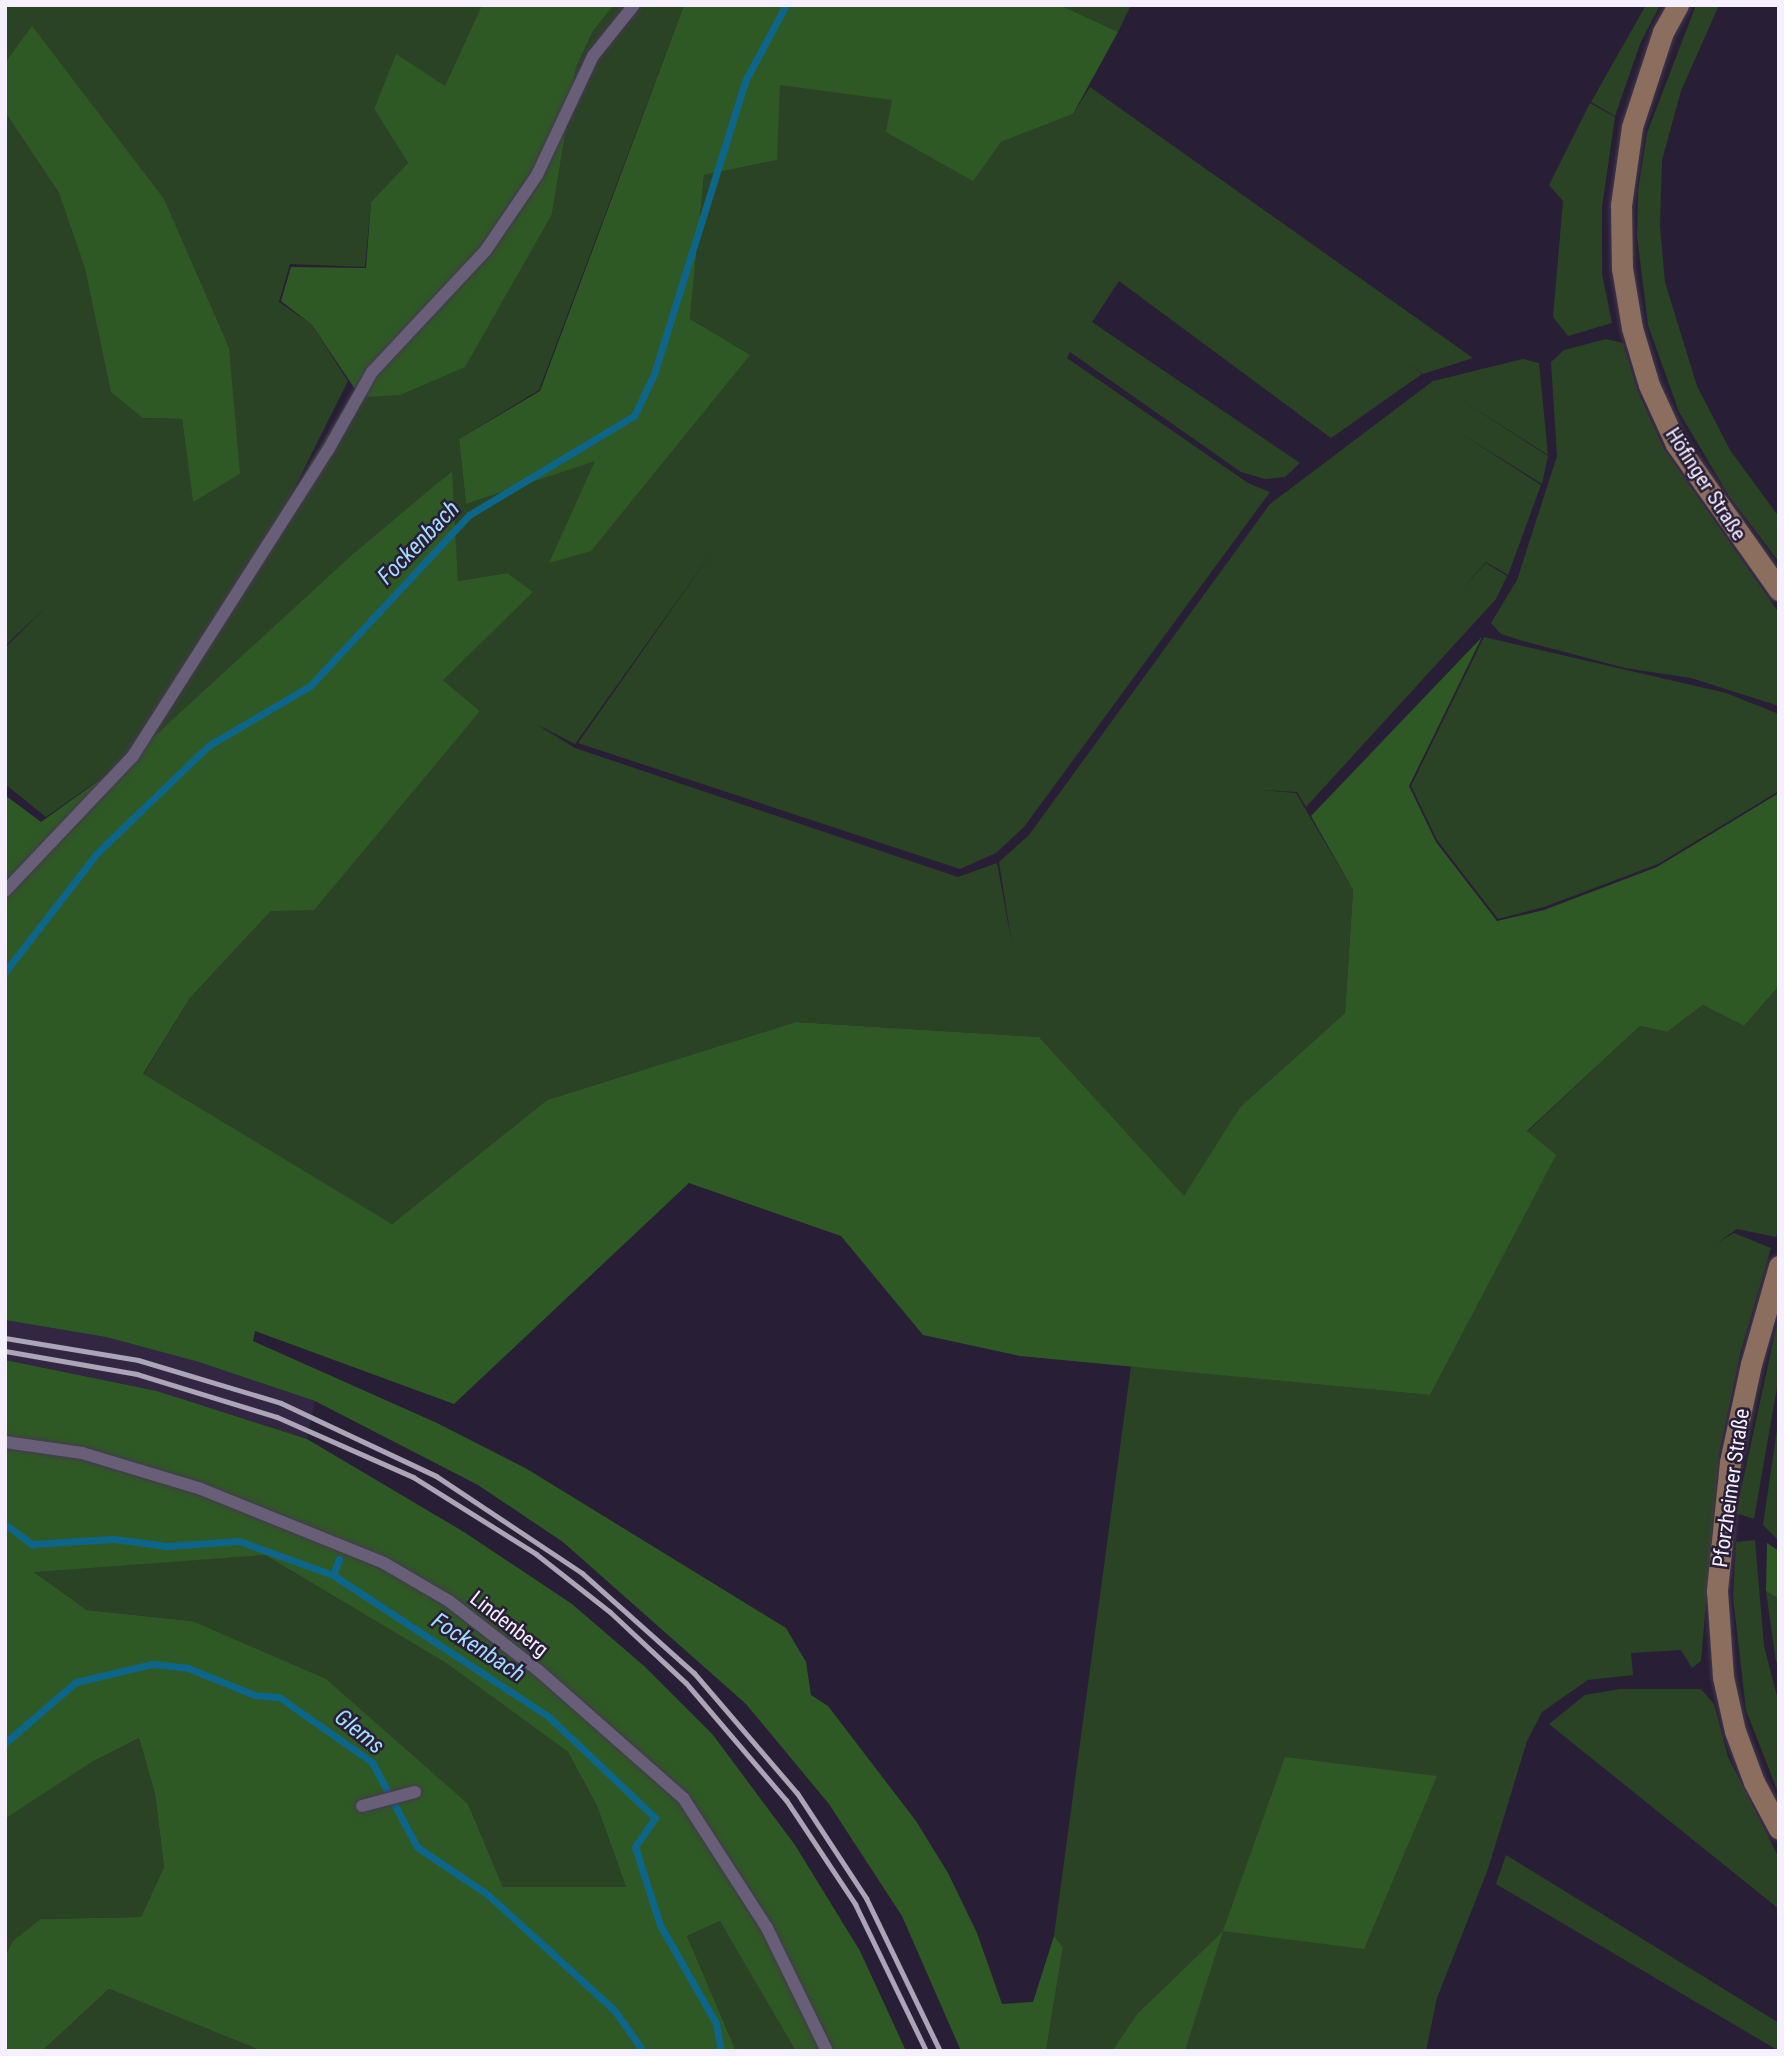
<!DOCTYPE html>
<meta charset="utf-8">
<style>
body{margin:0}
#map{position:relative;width:1784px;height:2056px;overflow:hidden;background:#281e35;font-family:"Roboto Condensed",sans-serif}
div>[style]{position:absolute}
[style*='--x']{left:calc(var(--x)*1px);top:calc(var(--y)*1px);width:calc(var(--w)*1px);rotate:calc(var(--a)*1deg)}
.built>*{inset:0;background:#322643}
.green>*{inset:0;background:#2b4325}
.forest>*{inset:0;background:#2f5924}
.stream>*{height:7px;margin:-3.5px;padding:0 3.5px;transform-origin:3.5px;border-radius:3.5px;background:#0d668a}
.roads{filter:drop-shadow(0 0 2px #433a4e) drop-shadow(0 0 2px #433a4e)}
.lane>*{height:12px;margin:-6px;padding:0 6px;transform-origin:6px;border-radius:6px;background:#685e78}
.secondary>*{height:21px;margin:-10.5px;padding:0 10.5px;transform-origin:10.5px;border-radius:10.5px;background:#8c6e5f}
.rail>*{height:5px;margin:-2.5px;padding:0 2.5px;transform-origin:2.5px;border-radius:2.5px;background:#aca4b7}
span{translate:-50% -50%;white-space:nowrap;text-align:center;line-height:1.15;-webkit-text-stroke:5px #281e35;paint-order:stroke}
.street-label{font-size:21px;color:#f5efff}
.water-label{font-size:23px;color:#a1dcfc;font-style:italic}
.frame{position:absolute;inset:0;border:7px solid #f5efff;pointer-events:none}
</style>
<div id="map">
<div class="built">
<i style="clip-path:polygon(5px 1320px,106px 1337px,199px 1362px,315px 1401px,307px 1439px,157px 1391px,5px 1360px)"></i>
</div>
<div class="green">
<i style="clip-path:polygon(5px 5px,482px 5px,445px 87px,396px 55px,374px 109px,408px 163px,371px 202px,365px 267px,290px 264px,279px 302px,312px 325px,348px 381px,290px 497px,355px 389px,552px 214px,576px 68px,593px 31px,614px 5px,684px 5px,539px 390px,459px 439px,466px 504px,596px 460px,550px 562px,749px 356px,690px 319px,704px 175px,777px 160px,776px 83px,893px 100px,1001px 142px,1073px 114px,1090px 87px,1473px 358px,1423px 374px,1410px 364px,1422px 374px,1331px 438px,1119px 281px,1092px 322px,1300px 463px,1285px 477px,1265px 479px,1241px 472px,1070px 352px,1067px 358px,1248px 483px,1270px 492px,1024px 827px,996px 853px,960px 869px,578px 743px,717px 545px,575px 744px,536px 724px,575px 748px,958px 877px,997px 863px,1012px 945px,999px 862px,1029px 835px,1270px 504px,1433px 381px,1523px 359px,1539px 363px,1548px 455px,1454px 395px,1548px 456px,1542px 484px,1460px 433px,1541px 485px,1508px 575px,1486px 562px,1460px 591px,1486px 563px,1507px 576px,1496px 599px,1306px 807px,1297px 792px,1262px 790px,1296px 793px,1353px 890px,1345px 1013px,1240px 1107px,1184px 1197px,1039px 1037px,796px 1022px,547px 1100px,392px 1224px,143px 1075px,190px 998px,271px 911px,403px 801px,480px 711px,443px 680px,507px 573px,458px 581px,451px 471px,184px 718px,133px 756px,46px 817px,5px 784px,5px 648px,48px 605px,5px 646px,5px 112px,59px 193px,143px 418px,182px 419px,193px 501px,240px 474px,5px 63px)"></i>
<i style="clip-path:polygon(1060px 5px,1131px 5px,1118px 32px)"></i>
<i style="clip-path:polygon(1646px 5px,1660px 5px,1640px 44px,1615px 116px,1591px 102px)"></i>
<i style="clip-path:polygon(1696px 5px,1719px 5px,1681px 91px,1662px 160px,1660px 227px,1665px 282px,1697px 386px,1730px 450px,1779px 517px,1779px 562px,1729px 496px,1679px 412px,1648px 325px,1637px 236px,1638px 191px,1647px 133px)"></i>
<i style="clip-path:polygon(1590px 103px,1615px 117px,1602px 207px,1602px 274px,1612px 323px,1568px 336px,1553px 317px,1563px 201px,1549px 185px)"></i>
<i style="clip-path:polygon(1606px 339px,1623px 343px,1638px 392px,1664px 449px,1779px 613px,1779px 706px,1691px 678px,1625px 668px,1523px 641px,1501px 634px,1491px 623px,1517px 580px,1557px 456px,1551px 362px,1564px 350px)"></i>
<i style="clip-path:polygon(1484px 637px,1726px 693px,1779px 714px,1779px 791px,1658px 864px,1544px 907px,1498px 919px,1437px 840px,1411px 786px)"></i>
<i style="clip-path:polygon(1779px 986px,1779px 1229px,1776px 1237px,1737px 1229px,1717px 1243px,1734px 1233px,1771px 1248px,1740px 1354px,1719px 1454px,1701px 1661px,1692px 1668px,1681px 1650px,1631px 1653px,1633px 1675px,1588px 1680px,1542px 1712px,1527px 1741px,1488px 1869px,1437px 1998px,1426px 2051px,1185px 2051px,1222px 1932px,1137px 2014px,1112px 2051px,1046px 2051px,1063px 1947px,1054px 1936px,1131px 1366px,1430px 1395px,1555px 1155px,1527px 1132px,1640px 1026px,1667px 1032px,1703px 1005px,1744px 1026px)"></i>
<i style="clip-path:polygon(1779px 1314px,1779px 1376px,1754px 1519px,1736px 1513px)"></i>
<i style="clip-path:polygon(1779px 1416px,1779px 1541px,1763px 1525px)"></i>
<i style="clip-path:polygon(1755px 1540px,1764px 1646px,1779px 1704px,1779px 1795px,1746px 1710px,1733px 1597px,1736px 1542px)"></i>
<i style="clip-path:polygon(265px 1555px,446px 1663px,568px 1752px,597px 1806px,626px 1887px,503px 1887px,468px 1804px,192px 1621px,87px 1610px,33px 1571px)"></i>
<i style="clip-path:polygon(1766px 1591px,1779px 1599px,1779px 1664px,1776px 1662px)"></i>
<i style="clip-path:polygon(1620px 1689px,1701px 1689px,1714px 1704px,1728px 1757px,1779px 1858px,1779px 1909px,1549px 1724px,1585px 1695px)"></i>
<i style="clip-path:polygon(139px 1738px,155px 1794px,164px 1867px,141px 1917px,41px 1919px,5px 1957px,5px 1819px,92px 1762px)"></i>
<i style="clip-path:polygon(1506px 1855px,1779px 2023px,1779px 2051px,1496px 1884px)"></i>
<i style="clip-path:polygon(720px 1921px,793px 2039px,796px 2051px,736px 2051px,687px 1936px)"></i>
<i style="clip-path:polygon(109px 1989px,262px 2051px,42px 2051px)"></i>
</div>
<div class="forest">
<i style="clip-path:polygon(482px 5px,614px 5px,593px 31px,576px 68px,552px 214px,465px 367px,400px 395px,368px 397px,355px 389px,312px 325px,281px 301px,291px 267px,366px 268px,371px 202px,408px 163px,374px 109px,396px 54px,445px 86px)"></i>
<i style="clip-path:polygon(684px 5px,1060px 5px,1118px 32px,1073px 114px,1001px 142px,973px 181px,886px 132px,892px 100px,780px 85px,777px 160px,704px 175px,690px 319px,750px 355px,591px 551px,549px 563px,595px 461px,466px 504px,459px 439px,540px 391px)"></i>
<i style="clip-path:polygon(32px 26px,164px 199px,229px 348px,240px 474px,193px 502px,182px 419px,143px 418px,111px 392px,85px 268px,59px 193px,5px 112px,5px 63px)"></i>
<i style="clip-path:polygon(452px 471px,458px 581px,507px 573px,533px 592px,443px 680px,480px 711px,314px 910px,271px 911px,190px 998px,143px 1074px,392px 1224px,547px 1100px,796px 1022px,1039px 1037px,1184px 1196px,1240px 1107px,1345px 1013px,1353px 890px,1311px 816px,1482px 637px,1409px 786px,1436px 842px,1497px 921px,1544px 910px,1657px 867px,1779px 793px,1779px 986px,1744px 1026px,1703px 1005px,1667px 1032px,1640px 1026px,1527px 1131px,1556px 1155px,1430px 1395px,1020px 1356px,923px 1335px,841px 1236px,689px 1183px,454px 1404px,255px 1331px,253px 1341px,437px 1423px,527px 1469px,786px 1628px,806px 1662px,811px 1695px,828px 1706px,916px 1821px,948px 1873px,977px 1933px,1002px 2004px,1033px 2002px,1054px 1936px,1063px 1947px,1046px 2051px,961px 2051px,902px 1916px,829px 1804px,746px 1704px,563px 1542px,478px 1485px,315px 1401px,199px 1362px,106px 1337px,5px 1320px,5px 795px,41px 822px,133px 756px,352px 555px)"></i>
<i style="clip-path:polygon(evenodd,5px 1360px,157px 1391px,307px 1439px,464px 1532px,572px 1604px,644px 1666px,713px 1735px,795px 1845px,860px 1951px,906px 2051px,796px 2051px,720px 1921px,687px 1936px,736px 2051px,262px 2051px,109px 1989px,42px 2051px,5px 2051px,5px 1957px,13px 1941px,41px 1919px,141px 1917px,164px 1867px,155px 1794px,139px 1738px,92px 1762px,5px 1819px,5px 1360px,265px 1555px,446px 1663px,568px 1752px,597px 1806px,626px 1887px,503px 1887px,468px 1804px,326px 1679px,192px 1621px,87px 1610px,34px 1572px,265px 1555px)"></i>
<i style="clip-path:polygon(1767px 1543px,1779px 1551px,1779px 1599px,1766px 1591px)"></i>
<i style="clip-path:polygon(1285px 1757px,1437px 1776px,1364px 1949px,1223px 1931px,1185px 2051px,1112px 2051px,1137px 2014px,1223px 1931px)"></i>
</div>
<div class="stream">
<i style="--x:5;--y:972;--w:150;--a:-52.3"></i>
<i style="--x:97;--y:853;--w:154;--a:-43.9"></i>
<i style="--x:208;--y:746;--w:118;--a:-30.5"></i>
<i style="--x:310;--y:686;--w:233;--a:-47.1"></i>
<i style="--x:469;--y:515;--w:192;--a:-31"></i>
<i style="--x:634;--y:416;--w:47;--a:-64.5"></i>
<i style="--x:654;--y:374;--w:307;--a:-72.7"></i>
<i style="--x:745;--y:81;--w:86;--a:-61.7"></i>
<i style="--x:5;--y:1524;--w:34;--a:37"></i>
<i style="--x:32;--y:1544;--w:82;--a:-3.5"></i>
<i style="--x:114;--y:1539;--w:53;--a:7.5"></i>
<i style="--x:167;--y:1546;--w:72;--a:-4"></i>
<i style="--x:239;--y:1541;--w:100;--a:19.9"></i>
<i style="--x:333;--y:1575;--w:257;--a:33.3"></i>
<i style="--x:548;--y:1716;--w:148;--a:43.6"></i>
<i style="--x:655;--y:1818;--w:35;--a:125"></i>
<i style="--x:635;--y:1847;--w:82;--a:72.2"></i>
<i style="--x:660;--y:1925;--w:113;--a:60.3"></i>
<i style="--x:716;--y:2023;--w:28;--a:80"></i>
<i style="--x:333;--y:1575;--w:17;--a:-69"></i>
<i style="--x:5;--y:1743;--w:94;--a:-40.7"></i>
<i style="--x:76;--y:1682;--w:78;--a:-13.3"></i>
<i style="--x:152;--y:1664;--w:36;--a:6"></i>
<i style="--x:188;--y:1668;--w:71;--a:22.2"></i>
<i style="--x:254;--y:1695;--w:25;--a:5"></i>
<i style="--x:279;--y:1697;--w:113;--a:35"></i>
<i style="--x:372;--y:1762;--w:96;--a:62.1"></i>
<i style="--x:417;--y:1847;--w:84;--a:33.9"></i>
<i style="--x:487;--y:1894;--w:173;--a:42.4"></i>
<i style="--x:615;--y:2011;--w:49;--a:55"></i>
</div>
<div class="roads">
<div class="lane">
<i style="--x:5;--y:891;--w:186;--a:-46.5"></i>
<i style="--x:133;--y:756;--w:363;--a:-57.5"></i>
<i style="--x:328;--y:450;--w:90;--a:-60.6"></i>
<i style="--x:372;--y:372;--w:167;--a:-46.9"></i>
<i style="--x:486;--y:250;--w:91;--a:-55.8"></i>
<i style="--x:537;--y:175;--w:132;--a:-64.8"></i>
<i style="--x:593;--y:56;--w:65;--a:-51.2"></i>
<i style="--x:5;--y:1442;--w:78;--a:8.1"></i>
<i style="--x:82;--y:1453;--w:124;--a:16.8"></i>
<i style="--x:201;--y:1489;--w:197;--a:22"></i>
<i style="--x:384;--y:1563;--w:75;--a:30.3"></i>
<i style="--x:449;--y:1601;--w:114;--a:37.9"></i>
<i style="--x:539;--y:1671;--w:193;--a:41.4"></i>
<i style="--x:684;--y:1799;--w:153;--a:57.2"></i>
<i style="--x:767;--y:1928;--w:137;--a:64"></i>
<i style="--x:362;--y:1806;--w:55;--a:-14.8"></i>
</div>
<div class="secondary">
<i style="--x:1678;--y:5;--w:31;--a:119"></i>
<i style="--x:1663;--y:32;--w:100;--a:108.1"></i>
<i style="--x:1632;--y:127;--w:79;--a:98"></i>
<i style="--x:1621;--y:205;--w:63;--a:89.1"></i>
<i style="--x:1622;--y:268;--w:61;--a:80.5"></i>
<i style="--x:1632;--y:328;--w:59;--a:73.4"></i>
<i style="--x:1649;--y:385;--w:65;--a:65.4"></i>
<i style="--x:1676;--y:444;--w:179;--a:54.8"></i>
<i style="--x:1779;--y:1266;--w:102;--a:105.9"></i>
<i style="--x:1751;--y:1364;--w:100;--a:102.1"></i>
<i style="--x:1730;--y:1462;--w:130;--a:95.8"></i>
<i style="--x:1717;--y:1591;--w:86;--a:86"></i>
<i style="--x:1723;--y:1677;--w:55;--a:77.5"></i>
<i style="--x:1735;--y:1731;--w:54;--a:69.6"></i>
<i style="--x:1754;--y:1782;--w:53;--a:62"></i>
</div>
</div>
<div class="rail">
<i style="--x:5;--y:1338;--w:135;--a:9.4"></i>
<i style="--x:138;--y:1360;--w:149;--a:16.7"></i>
<i style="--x:281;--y:1403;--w:171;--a:25.2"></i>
<i style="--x:436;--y:1476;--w:175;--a:33.6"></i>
<i style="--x:582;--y:1573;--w:150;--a:41.8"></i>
<i style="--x:694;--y:1673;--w:158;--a:49.4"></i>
<i style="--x:797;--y:1793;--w:126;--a:56.7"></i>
<i style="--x:866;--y:1898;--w:170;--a:64.2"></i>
<i style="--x:5;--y:1351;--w:134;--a:9.9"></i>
<i style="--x:137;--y:1374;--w:146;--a:17.1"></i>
<i style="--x:277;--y:1417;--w:149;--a:23.8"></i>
<i style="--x:413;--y:1477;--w:145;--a:32"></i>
<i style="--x:536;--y:1554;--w:94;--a:38.1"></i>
<i style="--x:610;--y:1612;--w:104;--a:43.1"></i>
<i style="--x:686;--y:1683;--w:154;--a:49.5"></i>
<i style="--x:786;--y:1800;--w:125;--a:56.4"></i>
<i style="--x:855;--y:1904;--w:163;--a:64.2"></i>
</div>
<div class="street-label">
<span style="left:1706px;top:484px;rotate:57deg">Höfinger Straße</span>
<span style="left:1731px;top:1488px;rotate:-82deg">Pforzheimer Straße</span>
<span style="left:509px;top:1624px;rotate:38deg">Lindenberg</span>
</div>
<div class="water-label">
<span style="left:419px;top:543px;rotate:-46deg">Fockenbach</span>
<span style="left:478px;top:1648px;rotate:33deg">Fockenbach</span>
<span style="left:359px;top:1732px;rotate:39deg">Glems</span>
</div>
<div class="frame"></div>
</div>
